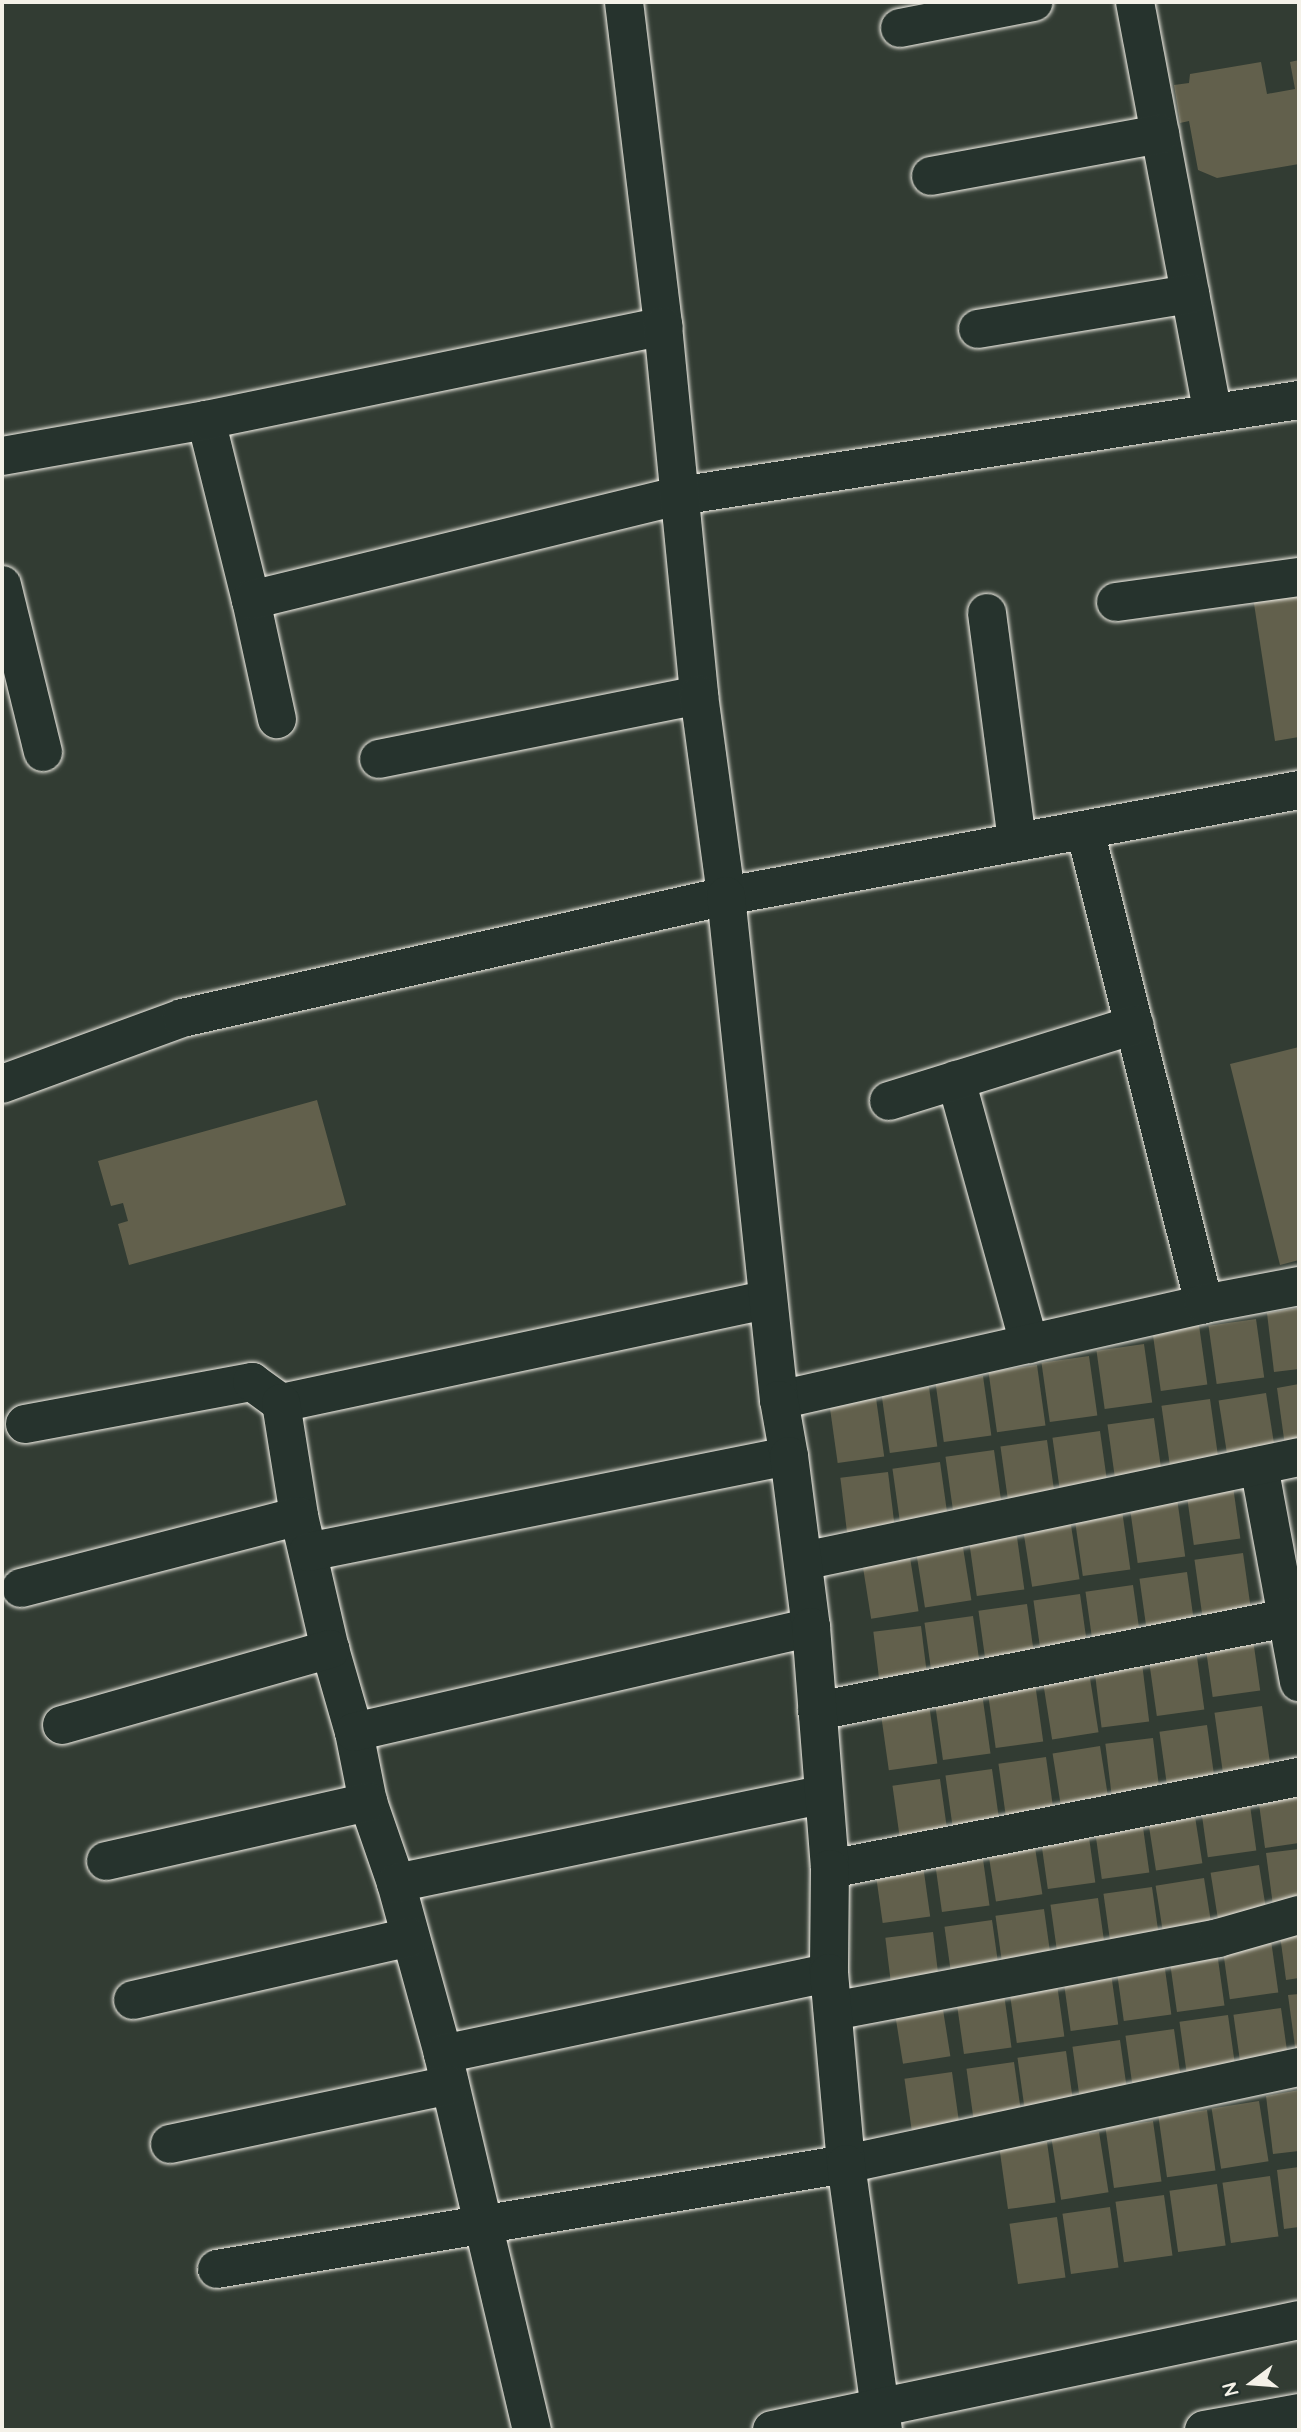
<!DOCTYPE html>
<style>
body{margin:0}
#map{position:relative;width:1301px;height:2432px;overflow:hidden;background:#323c33;font-family:"Architects Daughter",sans-serif}
div>[style]{position:absolute}
[style*='--x']{left:calc(var(--x)*1px);top:calc(var(--y)*1px);width:calc(var(--w)*1px);rotate:calc(var(--a)*1deg)}
.building>*{inset:0;background:#62604c;transform-origin:0 0}
.roads{filter:drop-shadow(0 0 2px #f4f1e8) drop-shadow(0 0 2px #f4f1e8)}
.minor>*{height:38px;margin:-19px;padding:0 19px;transform-origin:19px;border-radius:19px;background:#26332d}
.tertiary>*{height:38px;margin:-19px;padding:0 19px;transform-origin:19px;border-radius:19px;background:#26332d}
span{translate:-50% -50%;white-space:nowrap;text-align:center;line-height:1.15;-webkit-text-stroke:6px #26332d;paint-order:stroke}
.frame{position:absolute;inset:0;border:4px solid #f4f1e8;pointer-events:none}
.north{position:absolute;left:1217px;top:2348px;width:70px;height:70px;-webkit-text-stroke:5px #26332d;paint-order:stroke;rotate:254deg;font-size:19px;font-weight:700;line-height:28px;text-align:center;color:#f4f1e8}
.north::after{content:'';display:block;margin:auto;width:24px;height:32px;background:#f4f1e8;clip-path:polygon(50% 0,100% 100%,50% 72%,0 100%)}
</style>
<div id="map">
<div class="building">
<i style="clip-path:polygon(1299px 60px,1299px 164px,1217px 178px,1198px 170px,1189px 121px,1180px 123px,1174px 85px,1189px 83px,1190px 74px,1261px 62px,1267px 94px,1295px 89px,1290px 62px)"></i>
<i style="clip-path:polygon(1299px 590px,1299px 737px,1275px 741px,1253px 597px)"></i>
<i style="clip-path:polygon(1299px 1047px,1299px 1260px,1280px 1265px,1230px 1064px)"></i>
<i style="clip-path:polygon(317px 1100px,346px 1205px,129px 1265px,118px 1224px,128px 1221px,123px 1203px,111px 1206px,98px 1161px)"></i>
<i style="clip-path:polygon(1299px 1308px,1299px 1369px,1274px 1372px,1267px 1313px)"></i>
<i style="left:1256px;top:1319px;width:59px;height:48px;rotate:82deg"></i>
<i style="left:1199px;top:1325px;width:60px;height:47px;rotate:82deg"></i>
<i style="left:1144px;top:1344px;width:59px;height:48px;rotate:82deg"></i>
<i style="left:1089px;top:1356px;width:60px;height:48px;rotate:82deg"></i>
<i style="left:1037px;top:1365px;width:61px;height:49px;rotate:82deg"></i>
<i style="left:983px;top:1376px;width:60px;height:48px;rotate:82deg"></i>
<i style="clip-path:polygon(1299px 1384px,1299px 1444px,1285px 1446px,1277px 1388px)"></i>
<i style="left:929px;top:1387px;width:60px;height:48px;rotate:82deg"></i>
<i style="left:1266px;top:1393px;width:60px;height:48px;rotate:81deg"></i>
<i style="left:876px;top:1398px;width:59px;height:47px;rotate:82deg"></i>
<i style="left:1210px;top:1399px;width:60px;height:49px;rotate:82deg"></i>
<i style="left:1154px;top:1418px;width:60px;height:47px;rotate:82deg"></i>
<i style="left:1100px;top:1431px;width:60px;height:48px;rotate:82deg"></i>
<i style="left:1047px;top:1440px;width:60px;height:47px;rotate:82deg"></i>
<i style="left:994px;top:1450px;width:60px;height:49px;rotate:82deg"></i>
<i style="left:940px;top:1462px;width:60px;height:48px;rotate:82deg"></i>
<i style="left:888px;top:1472px;width:59px;height:48px;rotate:83deg"></i>
<i style="left:1232px;top:1479px;width:60px;height:47px;rotate:82deg"></i>
<i style="left:1177px;top:1498px;width:59px;height:48px;rotate:82deg"></i>
<i style="left:1122px;top:1510px;width:60px;height:48px;rotate:82deg"></i>
<i style="left:1070px;top:1519px;width:61px;height:48px;rotate:81deg"></i>
<i style="left:1016px;top:1530px;width:60px;height:48px;rotate:82deg"></i>
<i style="left:962px;top:1541px;width:60px;height:47px;rotate:81deg"></i>
<i style="left:909px;top:1551px;width:61px;height:48px;rotate:81deg"></i>
<i style="left:1243px;top:1553px;width:60px;height:49px;rotate:82deg"></i>
<i style="left:1187px;top:1572px;width:60px;height:48px;rotate:82deg"></i>
<i style="left:1133px;top:1585px;width:60px;height:48px;rotate:82deg"></i>
<i style="left:1080px;top:1594px;width:60px;height:47px;rotate:82deg"></i>
<i style="left:1027px;top:1604px;width:61px;height:49px;rotate:82deg"></i>
<i style="left:973px;top:1616px;width:60px;height:49px;rotate:82deg"></i>
<i style="left:921px;top:1626px;width:59px;height:48px;rotate:83deg"></i>
<i style="left:1252px;top:1632px;width:59px;height:48px;rotate:82deg"></i>
<i style="left:1196px;top:1650px;width:60px;height:48px;rotate:82deg"></i>
<i style="left:1142px;top:1663px;width:59px;height:48px;rotate:83deg"></i>
<i style="left:1089px;top:1672px;width:61px;height:47px;rotate:81deg"></i>
<i style="left:1035px;top:1683px;width:59px;height:48px;rotate:82deg"></i>
<i style="left:982px;top:1693px;width:61px;height:48px;rotate:82deg"></i>
<i style="left:929px;top:1704px;width:60px;height:49px;rotate:82deg"></i>
<i style="left:1262px;top:1706px;width:60px;height:48px;rotate:82deg"></i>
<i style="left:1207px;top:1725px;width:60px;height:48px;rotate:82deg"></i>
<i style="left:1153px;top:1738px;width:58px;height:48px;rotate:83deg"></i>
<i style="left:1100px;top:1746px;width:61px;height:48px;rotate:81deg"></i>
<i style="left:1046px;top:1757px;width:60px;height:48px;rotate:82deg"></i>
<i style="left:992px;top:1769px;width:59px;height:47px;rotate:82deg"></i>
<i style="left:940px;top:1779px;width:60px;height:48px;rotate:82deg"></i>
<i style="clip-path:polygon(1299px 1783px,1299px 1843px,1265px 1848px,1257px 1789px)"></i>
<i style="left:1248px;top:1791px;width:60px;height:49px;rotate:82deg"></i>
<i style="left:1193px;top:1804px;width:60px;height:47px;rotate:81deg"></i>
<i style="left:1141px;top:1813px;width:60px;height:48px;rotate:82deg"></i>
<i style="left:1087px;top:1823px;width:60px;height:48px;rotate:82deg"></i>
<i style="left:1033px;top:1835px;width:60px;height:47px;rotate:81deg"></i>
<i style="left:981px;top:1845px;width:61px;height:48px;rotate:82deg"></i>
<i style="clip-path:polygon(1299px 1849px,1299px 1909px,1274px 1913px,1266px 1853px)"></i>
<i style="left:922px;top:1858px;width:59px;height:48px;rotate:82deg"></i>
<i style="left:1259px;top:1865px;width:58px;height:49px;rotate:81deg"></i>
<i style="left:1204px;top:1878px;width:60px;height:49px;rotate:81deg"></i>
<i style="left:1152px;top:1887px;width:61px;height:49px;rotate:82deg"></i>
<i style="left:1098px;top:1898px;width:60px;height:48px;rotate:82deg"></i>
<i style="left:1044px;top:1909px;width:61px;height:49px;rotate:82deg"></i>
<i style="clip-path:polygon(1299px 1918px,1299px 1978px,1286px 1980px,1278px 1920px)"></i>
<i style="left:992px;top:1920px;width:60px;height:48px;rotate:82deg"></i>
<i style="left:933px;top:1932px;width:54px;height:48px;rotate:83deg"></i>
<i style="left:1270px;top:1933px;width:60px;height:49px;rotate:82deg"></i>
<i style="left:1216px;top:1945px;width:61px;height:48px;rotate:82deg"></i>
<i style="left:1163px;top:1955px;width:60px;height:48px;rotate:82deg"></i>
<i style="left:1110px;top:1966px;width:59px;height:48px;rotate:82deg"></i>
<i style="left:1056px;top:1977px;width:60px;height:48px;rotate:82deg"></i>
<i style="left:1003px;top:1987px;width:61px;height:48px;rotate:82deg"></i>
<i style="clip-path:polygon(1299px 1994px,1299px 2054px,1296px 2054px,1288px 1995px)"></i>
<i style="left:941px;top:1997px;width:60px;height:48px;rotate:81deg"></i>
<i style="left:1281px;top:2008px;width:60px;height:48px;rotate:82deg"></i>
<i style="left:1228px;top:2015px;width:60px;height:49px;rotate:82deg"></i>
<i style="left:1174px;top:2029px;width:61px;height:49px;rotate:82deg"></i>
<i style="left:1120px;top:2040px;width:60px;height:48px;rotate:82deg"></i>
<i style="left:1066px;top:2051px;width:61px;height:49px;rotate:82deg"></i>
<i style="left:1014px;top:2062px;width:60px;height:48px;rotate:82deg"></i>
<i style="left:952px;top:2072px;width:60px;height:48px;rotate:82deg"></i>
<i style="clip-path:polygon(1299px 2090px,1299px 2151px,1273px 2154px,1266px 2096px)"></i>
<i style="left:1259px;top:2101px;width:61px;height:48px;rotate:81deg"></i>
<i style="left:1207px;top:2110px;width:61px;height:49px;rotate:82deg"></i>
<i style="left:1153px;top:2121px;width:61px;height:48px;rotate:82deg"></i>
<i style="left:1099px;top:2132px;width:61px;height:48px;rotate:81deg"></i>
<i style="left:1047px;top:2142px;width:61px;height:48px;rotate:82deg"></i>
<i style="clip-path:polygon(1299px 2167px,1299px 2227px,1284px 2229px,1277px 2170px)"></i>
<i style="left:1270px;top:2176px;width:61px;height:48px;rotate:82deg"></i>
<i style="left:1217px;top:2184px;width:62px;height:48px;rotate:82deg"></i>
<i style="left:1164px;top:2195px;width:61px;height:49px;rotate:82deg"></i>
<i style="left:1110px;top:2207px;width:61px;height:48px;rotate:82deg"></i>
<i style="left:1057px;top:2217px;width:61px;height:48px;rotate:82deg"></i>
</div>
<div class="roads">
<div class="minor">
<i style="--x:1135;--y:2;--w:418;--a:79.3"></i>
<i style="--x:900;--y:28;--w:136;--a:-11"></i>
<i style="--x:931;--y:176;--w:233;--a:-10.4"></i>
<i style="--x:978;--y:329;--w:215;--a:-9.4"></i>
<i style="--x:206;--y:420;--w:186;--a:76"></i>
<i style="--x:251;--y:600;--w:122;--a:77.7"></i>
<i style="--x:2;--y:456;--w:207;--a:-10"></i>
<i style="--x:206;--y:420;--w:467;--a:-11.6"></i>
<i style="--x:2;--y:585;--w:172;--a:76.2"></i>
<i style="--x:251;--y:600;--w:440;--a:-13.7"></i>
<i style="--x:679;--y:496;--w:627;--a:-8.8"></i>
<i style="--x:1116;--y:602;--w:185;--a:-7.8"></i>
<i style="--x:987;--y:613;--w:231;--a:82.5"></i>
<i style="--x:379;--y:759;--w:326;--a:-11.3"></i>
<i style="--x:1085;--y:830;--w:489;--a:75.9"></i>
<i style="--x:956;--y:1080;--w:274;--a:74.5"></i>
<i style="--x:2;--y:1084;--w:192;--a:-20.1"></i>
<i style="--x:182;--y:1018;--w:558;--a:-12.64"></i>
<i style="--x:726;--y:896;--w:583;--a:-10.48"></i>
<i style="--x:889;--y:1101;--w:257;--a:-17.2"></i>
<i style="--x:779;--y:1400;--w:436;--a:-12.7"></i>
<i style="--x:1204;--y:1304;--w:97;--a:-10.7"></i>
<i style="--x:281;--y:1403;--w:497;--a:-12"></i>
<i style="--x:25;--y:1424;--w:231;--a:-10.5"></i>
<i style="--x:252;--y:1382;--w:36;--a:36"></i>
<i style="--x:281;--y:1403;--w:114;--a:80.9"></i>
<i style="--x:299;--y:1516;--w:137;--a:76.9"></i>
<i style="--x:330;--y:1649;--w:86;--a:73.9"></i>
<i style="--x:354;--y:1732;--w:71;--a:78.7"></i>
<i style="--x:368;--y:1802;--w:86;--a:70.9"></i>
<i style="--x:396;--y:1883;--w:177;--a:74.6"></i>
<i style="--x:443;--y:2054;--w:386;--a:76.7"></i>
<i style="--x:1259;--y:1466;--w:220;--a:79.5"></i>
<i style="--x:308;--y:1552;--w:490;--a:-11.3"></i>
<i style="--x:803;--y:1561;--w:507;--a:-11.84"></i>
<i style="--x:21;--y:1588;--w:287;--a:-14.5"></i>
<i style="--x:817;--y:1711;--w:479;--a:-11.2"></i>
<i style="--x:62;--y:1725;--w:279;--a:-15.8"></i>
<i style="--x:354;--y:1732;--w:469;--a:-12.9"></i>
<i style="--x:106;--y:1861;--w:269;--a:-12.7"></i>
<i style="--x:830;--y:1869;--w:478;--a:-11.1"></i>
<i style="--x:396;--y:1883;--w:435;--a:-11.7"></i>
<i style="--x:133;--y:2000;--w:284;--a:-12.8"></i>
<i style="--x:833;--y:2011;--w:392;--a:-10.7"></i>
<i style="--x:1218;--y:1938;--w:84;--a:-15.9"></i>
<i style="--x:443;--y:2054;--w:394;--a:-11.9"></i>
<i style="--x:170;--y:2144;--w:286;--a:-11.9"></i>
<i style="--x:217;--y:2269;--w:638;--a:-9.48"></i>
<i style="--x:846;--y:2164;--w:463;--a:-12.1"></i>
</div>
<div class="tertiary">
<i style="--x:624;--y:2;--w:326;--a:83.1"></i>
<i style="--x:663;--y:326;--w:371;--a:84.4"></i>
<i style="--x:699;--y:695;--w:203;--a:82.3"></i>
<i style="--x:726;--y:896;--w:507;--a:84"></i>
<i style="--x:779;--y:1400;--w:57;--a:79.9"></i>
<i style="--x:789;--y:1456;--w:172;--a:82.7"></i>
<i style="--x:811;--y:1627;--w:243;--a:85.5"></i>
<i style="--x:830;--y:1869;--w:104;--a:90.6"></i>
<i style="--x:829;--y:1973;--w:192;--a:84.9"></i>
<i style="--x:846;--y:2164;--w:269;--a:82.1"></i>
<i style="--x:772;--y:2430;--w:538;--a:-11.79"></i>
<i style="--x:1204;--y:2430;--w:97;--a:-10.1"></i>
</div>
</div>
<div class="frame"></div>
<div class="north">N</div>
</div>
